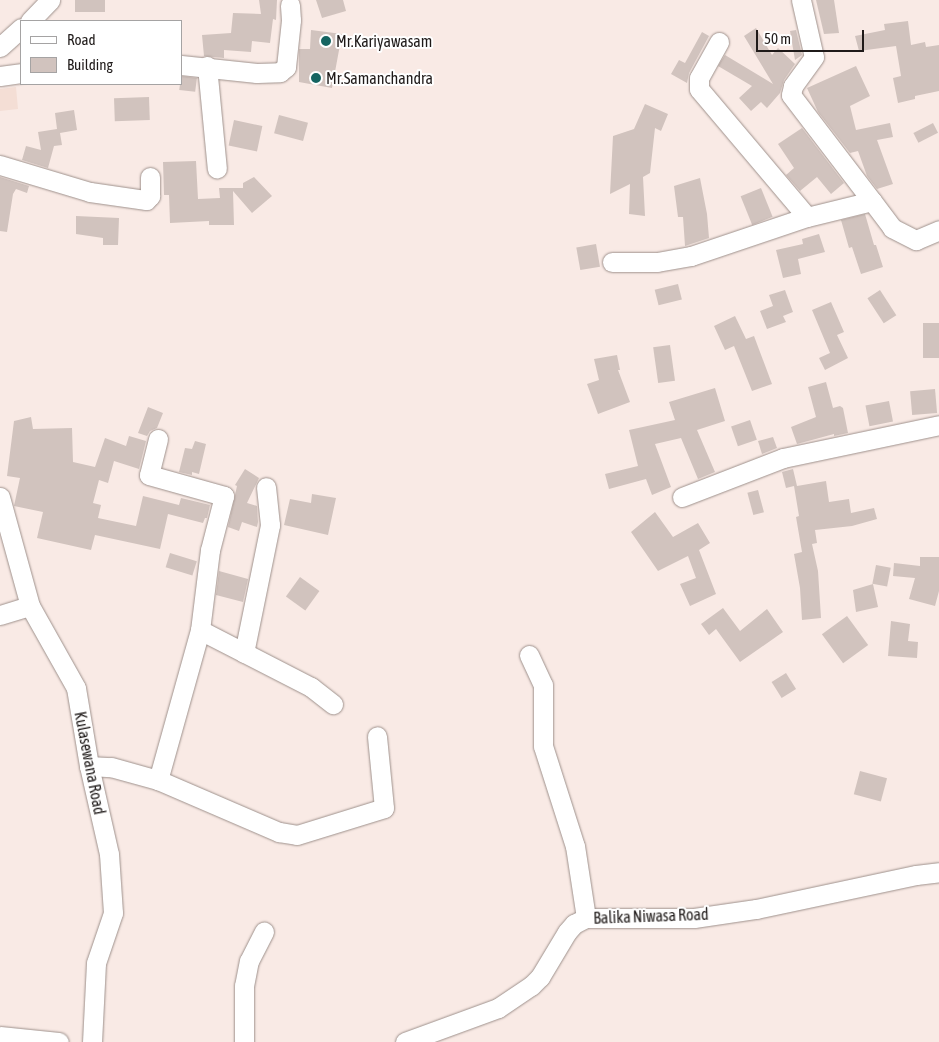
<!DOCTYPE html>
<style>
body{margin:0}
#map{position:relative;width:939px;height:1042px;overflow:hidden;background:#f9eae5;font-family:"Asap Condensed",sans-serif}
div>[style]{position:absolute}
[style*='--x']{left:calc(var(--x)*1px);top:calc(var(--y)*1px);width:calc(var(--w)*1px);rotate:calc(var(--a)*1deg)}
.built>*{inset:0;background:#f4ded5}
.building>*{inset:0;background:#d1c3be;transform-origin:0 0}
.roads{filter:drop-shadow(0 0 1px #9e918c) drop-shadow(0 0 1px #9e918c)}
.minor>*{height:19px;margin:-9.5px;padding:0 9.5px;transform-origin:9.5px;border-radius:9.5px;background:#fff}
.dots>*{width:14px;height:14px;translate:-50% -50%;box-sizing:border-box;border:2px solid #fff;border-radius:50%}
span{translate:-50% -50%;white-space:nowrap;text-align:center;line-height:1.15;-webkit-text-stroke:4px #fff;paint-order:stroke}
.poi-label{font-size:16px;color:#1f1a19}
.left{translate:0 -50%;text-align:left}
.street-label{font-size:16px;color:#1f1a19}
.legend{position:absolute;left:20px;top:20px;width:162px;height:65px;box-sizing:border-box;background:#fff;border:1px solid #a5a3a3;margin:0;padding:6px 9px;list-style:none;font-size:15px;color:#1f1a19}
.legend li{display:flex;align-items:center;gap:10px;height:25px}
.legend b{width:25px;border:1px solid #a5a3a3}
.scale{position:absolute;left:756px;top:30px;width:108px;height:22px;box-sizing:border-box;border:2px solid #1f1a19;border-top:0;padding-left:6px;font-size:15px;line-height:18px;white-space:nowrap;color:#1f1a19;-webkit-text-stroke:4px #fff;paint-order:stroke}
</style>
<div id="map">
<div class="built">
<i style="clip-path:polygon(16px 87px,18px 109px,0 111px,0 89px)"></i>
</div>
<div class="building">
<i style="left:75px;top:0;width:30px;height:12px"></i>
<i style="clip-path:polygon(259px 0,277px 0,276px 20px,273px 19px,270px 43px,252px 41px,251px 52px,224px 50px,224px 58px,204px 56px,202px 35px,231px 33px,233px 13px,261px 14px)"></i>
<i style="clip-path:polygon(316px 0,343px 0,346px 11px,322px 18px)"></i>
<i style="clip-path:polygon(816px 0,834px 0,839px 33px,824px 34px)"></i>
<i style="clip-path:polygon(908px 21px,911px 45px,925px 42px,926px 47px,939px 45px,939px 91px,915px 96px,915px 99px,898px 103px,893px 78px,901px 76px,896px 46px,859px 51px,855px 36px,885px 30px,884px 24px)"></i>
<i style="clip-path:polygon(756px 28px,772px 55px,778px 48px,795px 64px,784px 80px,780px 93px,767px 108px,761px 102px,751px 111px,739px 98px,752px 86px,718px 66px,725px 55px,773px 84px,744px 36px)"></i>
<i style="clip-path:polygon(311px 30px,342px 34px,332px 88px,299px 82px,299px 49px,310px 49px)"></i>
<i style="clip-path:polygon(796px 30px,802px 55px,795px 60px,790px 31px)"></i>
<i style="clip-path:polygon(702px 32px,709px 36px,689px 73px,687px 83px,671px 74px,679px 60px,685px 63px)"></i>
<i style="clip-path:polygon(856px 66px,870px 96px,850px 106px,856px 130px,890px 123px,893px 137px,877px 140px,893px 184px,877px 189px,867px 176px,858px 151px,850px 153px,818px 112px,807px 88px)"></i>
<i style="left:181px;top:76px;width:16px;height:14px;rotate:7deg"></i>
<i style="left:149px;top:97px;width:23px;height:35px;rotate:88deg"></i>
<i style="clip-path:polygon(645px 104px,668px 114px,661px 131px,655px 128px,650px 173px,643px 177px,645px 216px,629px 214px,630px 184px,610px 194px,613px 136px,634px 129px)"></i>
<i style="clip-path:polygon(74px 110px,77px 130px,60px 133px,62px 145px,54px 146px,48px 168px,22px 160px,26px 146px,41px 150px,38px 132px,57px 129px,55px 113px)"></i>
<i style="left:279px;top:115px;width:30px;height:19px;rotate:15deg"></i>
<i style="left:234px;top:120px;width:29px;height:26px;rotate:12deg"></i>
<i style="left:933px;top:123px;width:11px;height:22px;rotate:63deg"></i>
<i style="clip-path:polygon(802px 128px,844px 183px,831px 194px,817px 177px,800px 191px,786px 175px,794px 168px,778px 144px)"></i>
<i style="clip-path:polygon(196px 161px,198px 199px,220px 198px,219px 188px,243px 188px,243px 183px,254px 177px,272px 196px,252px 213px,233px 191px,234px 225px,209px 225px,209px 221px,170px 223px,169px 195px,164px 195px,163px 162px)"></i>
<i style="clip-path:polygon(0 177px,29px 186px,27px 193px,16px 189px,13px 194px,7px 232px,0 231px)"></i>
<i style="clip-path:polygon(700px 178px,707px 214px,709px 238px,685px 246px,683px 217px,678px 217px,674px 186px)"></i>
<i style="left:761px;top:188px;width:31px;height:22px;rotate:68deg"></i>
<i style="clip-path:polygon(865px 214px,874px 245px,876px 245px,883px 267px,861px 274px,852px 247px,849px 248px,841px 220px)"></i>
<i style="clip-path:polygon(76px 216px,119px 218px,118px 245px,103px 245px,103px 238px,76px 234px)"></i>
<i style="clip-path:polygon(819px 234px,825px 252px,798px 259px,801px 274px,783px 278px,776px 250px,803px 244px,802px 239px)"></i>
<i style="left:596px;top:244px;width:23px;height:20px;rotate:80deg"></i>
<i style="left:678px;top:284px;width:16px;height:24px;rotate:76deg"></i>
<i style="clip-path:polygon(785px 290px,793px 312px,783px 316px,786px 322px,767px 329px,760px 311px,773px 306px,769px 295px)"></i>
<i style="left:880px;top:290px;width:30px;height:15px;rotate:57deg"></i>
<i style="clip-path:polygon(831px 302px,844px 332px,837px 335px,848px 358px,825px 370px,819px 358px,830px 353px,812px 310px)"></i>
<i style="clip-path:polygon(735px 316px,746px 339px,754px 336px,772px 384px,752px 391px,734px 346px,725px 350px,714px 326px)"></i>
<i style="left:939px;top:323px;width:35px;height:16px;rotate:90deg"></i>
<i style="left:670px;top:345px;width:36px;height:17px;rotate:82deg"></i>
<i style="clip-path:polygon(617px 355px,620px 370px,618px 370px,630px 402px,598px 414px,587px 384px,599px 380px,594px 359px)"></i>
<i style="clip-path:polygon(826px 382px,833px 408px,840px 406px,843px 408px,848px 433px,834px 436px,834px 434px,797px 444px,791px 427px,816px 417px,808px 387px)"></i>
<i style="clip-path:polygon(715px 388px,725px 421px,697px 430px,715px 472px,698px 479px,681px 438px,655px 444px,671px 487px,652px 495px,646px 479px,609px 489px,605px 474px,638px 466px,629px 430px,675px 420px,669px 402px)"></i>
<i style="left:935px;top:389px;width:24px;height:25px;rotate:85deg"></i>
<i style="left:889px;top:401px;width:21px;height:24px;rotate:79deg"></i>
<i style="clip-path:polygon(148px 407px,163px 413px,157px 428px,150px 431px,147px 436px,138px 433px)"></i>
<i style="clip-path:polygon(31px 417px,33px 429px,72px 428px,73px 462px,95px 467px,105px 438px,126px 446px,129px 436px,146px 441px,139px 469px,114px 461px,108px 483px,99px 480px,93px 503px,101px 505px,98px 518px,136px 526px,143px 496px,179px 505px,181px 498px,210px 505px,207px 518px,205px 518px,203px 523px,168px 514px,160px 549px,95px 535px,91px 550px,37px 538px,43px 512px,14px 506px,20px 478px,7px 476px,14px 421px)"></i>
<i style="left:750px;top:420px;width:21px;height:20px;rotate:71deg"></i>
<i style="clip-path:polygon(773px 437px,777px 448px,762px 454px,758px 441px)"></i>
<i style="clip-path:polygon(195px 441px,206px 444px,199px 474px,192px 472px,192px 475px,179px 472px,185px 448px,192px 449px)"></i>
<i style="clip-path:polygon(245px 469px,259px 478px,247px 503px,257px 506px,258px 522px,257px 527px,242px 522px,239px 531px,228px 527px,237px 486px,235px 485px)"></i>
<i style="clip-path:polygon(793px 469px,797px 486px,826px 481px,829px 502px,849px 499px,851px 513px,874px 508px,877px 519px,852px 526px,815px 530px,817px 543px,812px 544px,818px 571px,821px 618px,802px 620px,800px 588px,794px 554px,802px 552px,796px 517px,799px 516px,794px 486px,786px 488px,782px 472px)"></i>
<i style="left:758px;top:490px;width:23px;height:11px;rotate:75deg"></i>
<i style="clip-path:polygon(312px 494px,336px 498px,328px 535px,284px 525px,290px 499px,311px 503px)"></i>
<i style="clip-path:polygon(655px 512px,673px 537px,698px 523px,710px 543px,699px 550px,716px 594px,690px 606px,680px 584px,696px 578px,688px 556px,658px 571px,631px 532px)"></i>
<i style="left:170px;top:553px;width:28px;height:15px;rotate:17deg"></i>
<i style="clip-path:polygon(920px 557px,939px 557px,939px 591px,935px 606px,909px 599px,915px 578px,893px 576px,894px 563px,920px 566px)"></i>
<i style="left:876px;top:565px;width:15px;height:19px;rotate:11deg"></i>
<i style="clip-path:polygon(219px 571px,248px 579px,243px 602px,216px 595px)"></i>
<i style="left:300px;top:577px;width:24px;height:24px;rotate:36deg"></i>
<i style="clip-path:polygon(873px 584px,878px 607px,856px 612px,853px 590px)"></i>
<i style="clip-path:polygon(723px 608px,740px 631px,767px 609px,783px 632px,740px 662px,716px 629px,709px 635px,701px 624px)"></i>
<i style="left:847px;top:616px;width:36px;height:31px;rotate:54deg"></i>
<i style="clip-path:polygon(891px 621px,910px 624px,908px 641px,918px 642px,917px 658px,888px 656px)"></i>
<i style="left:786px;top:673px;width:19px;height:17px;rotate:58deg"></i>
<i style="left:860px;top:771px;width:28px;height:24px;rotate:15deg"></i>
</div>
<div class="roads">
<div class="minor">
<i style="--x:801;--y:0;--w:58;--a:77.2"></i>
<i style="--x:814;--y:57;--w:36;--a:126"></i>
<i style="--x:793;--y:86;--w:9;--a:103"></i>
<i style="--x:791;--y:95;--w:133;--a:52.6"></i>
<i style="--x:30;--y:21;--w:29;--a:-46"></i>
<i style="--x:719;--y:42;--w:41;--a:119.1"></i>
<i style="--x:699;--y:78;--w:11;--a:90"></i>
<i style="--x:699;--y:89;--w:167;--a:49.8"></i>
<i style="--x:0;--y:47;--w:28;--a:-42"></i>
<i style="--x:181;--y:65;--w:76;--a:6"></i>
<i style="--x:257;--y:73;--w:23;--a:-2"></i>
<i style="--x:280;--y:72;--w:8;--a:-40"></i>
<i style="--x:286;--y:67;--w:47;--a:-83.9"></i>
<i style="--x:291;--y:20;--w:15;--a:-94"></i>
<i style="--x:207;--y:66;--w:103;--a:84.5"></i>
<i style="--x:0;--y:76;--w:21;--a:-8"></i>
<i style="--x:0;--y:165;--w:94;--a:16.7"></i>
<i style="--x:90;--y:192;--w:57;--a:8.1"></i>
<i style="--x:146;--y:200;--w:6;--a:-45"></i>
<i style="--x:150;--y:196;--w:19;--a:-90"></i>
<i style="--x:612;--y:262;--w:45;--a:0"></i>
<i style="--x:657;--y:262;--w:35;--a:-10"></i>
<i style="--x:691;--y:256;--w:122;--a:-18.6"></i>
<i style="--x:807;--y:217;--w:67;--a:-13.8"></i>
<i style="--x:872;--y:201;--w:34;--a:53"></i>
<i style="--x:892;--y:228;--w:27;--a:27"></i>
<i style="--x:916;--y:240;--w:25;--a:-23"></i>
<i style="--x:158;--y:439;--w:37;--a:104"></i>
<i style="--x:149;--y:475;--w:78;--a:15.6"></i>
<i style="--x:224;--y:496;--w:56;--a:104.5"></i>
<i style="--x:210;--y:550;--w:81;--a:97.1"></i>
<i style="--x:200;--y:630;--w:156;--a:105.6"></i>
<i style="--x:0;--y:497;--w:113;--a:74.6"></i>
<i style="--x:30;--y:606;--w:94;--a:60.7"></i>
<i style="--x:76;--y:688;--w:79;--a:80.5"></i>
<i style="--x:89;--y:766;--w:90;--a:77.2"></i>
<i style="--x:109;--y:854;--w:59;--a:86.1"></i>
<i style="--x:113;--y:913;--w:53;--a:108.8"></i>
<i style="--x:96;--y:963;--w:79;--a:92.9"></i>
<i style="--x:682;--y:497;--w:108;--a:-21.1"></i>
<i style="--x:783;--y:458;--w:159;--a:-11.9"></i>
<i style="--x:0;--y:615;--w:31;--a:-17"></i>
<i style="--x:200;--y:630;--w:125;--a:27.2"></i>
<i style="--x:311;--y:687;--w:28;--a:38"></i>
<i style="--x:244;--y:653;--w:131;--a:-78.5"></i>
<i style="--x:270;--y:525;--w:38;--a:-96"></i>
<i style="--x:529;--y:655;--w:33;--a:65"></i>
<i style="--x:543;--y:685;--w:61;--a:90"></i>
<i style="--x:543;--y:746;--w:105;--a:72.3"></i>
<i style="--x:575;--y:846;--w:73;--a:81.3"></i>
<i style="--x:89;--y:766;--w:22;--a:3"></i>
<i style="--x:111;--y:767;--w:49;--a:15.5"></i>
<i style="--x:158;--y:780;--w:132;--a:23.3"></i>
<i style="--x:279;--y:832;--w:18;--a:9"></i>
<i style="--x:297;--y:835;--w:91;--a:-17.2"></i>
<i style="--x:384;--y:808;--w:72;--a:-95.6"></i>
<i style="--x:0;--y:1036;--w:59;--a:5.8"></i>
<i style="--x:244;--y:1042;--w:56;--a:-90"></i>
<i style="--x:244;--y:986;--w:25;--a:-79"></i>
<i style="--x:249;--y:961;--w:33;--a:-63"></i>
<i style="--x:405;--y:1042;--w:99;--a:-20.1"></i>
<i style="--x:498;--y:1008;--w:40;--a:-34"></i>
<i style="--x:531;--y:986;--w:13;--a:-45"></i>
<i style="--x:540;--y:977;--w:52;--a:-59"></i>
<i style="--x:567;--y:932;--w:11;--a:-49"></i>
<i style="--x:574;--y:924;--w:13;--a:-27"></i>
<i style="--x:586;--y:918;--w:108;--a:0"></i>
<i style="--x:694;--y:918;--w:63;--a:-8.3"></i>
<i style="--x:756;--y:909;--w:164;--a:-12"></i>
<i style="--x:916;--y:875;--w:23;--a:-7"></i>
</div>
</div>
<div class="dots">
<i style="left:326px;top:41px;background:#156461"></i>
<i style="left:316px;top:78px;background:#156461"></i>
</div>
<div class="poi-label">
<span class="left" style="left:336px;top:41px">Mr.Kariyawasam</span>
<span class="left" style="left:326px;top:78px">Mr.Samanchandra</span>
</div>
<div class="street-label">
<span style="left:90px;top:763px;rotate:79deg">Kulasewana Road</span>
<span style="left:651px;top:916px;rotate:-2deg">Balika Niwasa Road</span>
</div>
<ul class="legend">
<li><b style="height:6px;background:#fff"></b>Road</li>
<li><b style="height:14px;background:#d1c3be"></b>Building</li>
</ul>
<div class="scale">50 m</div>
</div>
